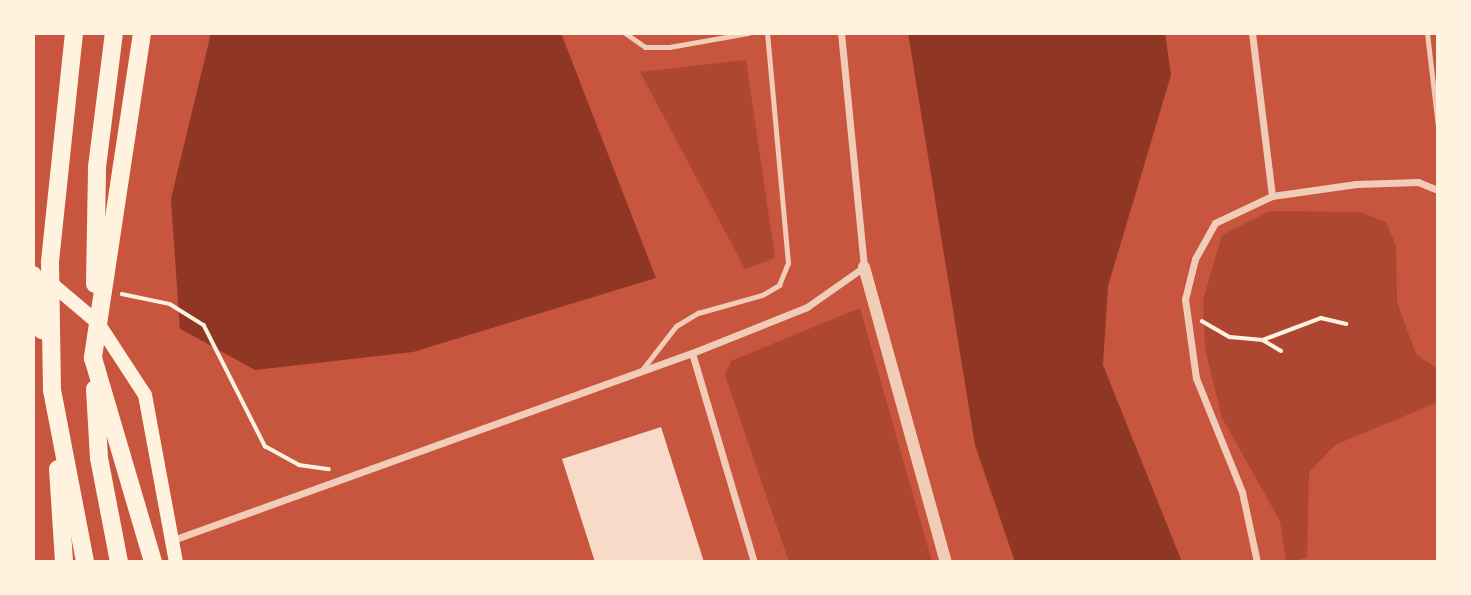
<!DOCTYPE html>
<style>
body{margin:0}
#map{position:relative;width:1471px;height:595px;overflow:hidden;background:#c8553d;font-family:"Source Sans 3",sans-serif}
div>[style]{position:absolute}
[style*='--x']{left:calc(var(--x)*1px);top:calc(var(--y)*1px);width:calc(var(--w)*1px);rotate:calc(var(--a)*1deg)}
.green>*{inset:0;background:#ae4732}
.water>*{inset:0;background:#8f3625}
.pier>*{inset:0;background:#c8553d}
.building>*{inset:0;background:#f7dbc8}
.path>*{height:3.5px;margin:-1.75px;padding:0 1.75px;transform-origin:1.75px;border-radius:1.75px;background:#fff3e0}
.service>*{height:5px;margin:-2.5px;padding:0 2.5px;transform-origin:2.5px;border-radius:2.5px;background:#f1ccb7}
.minor>*{height:7px;margin:-3.5px;padding:0 3.5px;transform-origin:3.5px;border-radius:3.5px;background:#f1ccb7}
.tertiary>*{height:12px;margin:-6px;padding:0 6px;transform-origin:6px;border-radius:6px;background:#f1ccb7}
.secondary>*{height:14px;margin:-7px;padding:0 7px;transform-origin:7px;border-radius:7px;background:#fff3e0}
.trunk>*{height:18px;margin:-9px;padding:0 9px;transform-origin:9px;border-radius:9px;background:#fff3e0}
span{translate:-50% -50%;white-space:nowrap;text-align:center;line-height:1.15;-webkit-text-stroke:7px #fff3e0;paint-order:stroke}
.frame{position:absolute;inset:0;border:35px solid #fff3e0;pointer-events:none}
</style>
<div id="map">
<div class="green">
<i style="clip-path:polygon(746px 60px,775px 258px,745px 269px,640px 72px)"></i>
<i style="clip-path:polygon(1270px 211px,1360px 212px,1386px 222px,1396px 246px,1397px 302px,1416px 354px,1438px 369px,1438px 402px,1335px 445px,1309px 472px,1307px 557px,1292px 562px,1286px 562px,1280px 521px,1222px 418px,1205px 348px,1203px 300px,1222px 235px)"></i>
<i style="clip-path:polygon(860px 308px,932px 562px,789px 562px,725px 375px,731px 361px)"></i>
</div>
<div class="water">
<i style="clip-path:polygon(109px 33px,561px 33px,656px 278px,413px 352px,255px 370px,137px 305px)"></i>
<i style="clip-path:polygon(908px 33px,1165px 33px,1171px 75px,1108px 286px,1103px 365px,1182px 562px,1015px 562px,975px 445px)"></i>
</div>
<div class="pier">
<i style="clip-path:polygon(106px 33px,211px 33px,171px 199px,180px 332px,134px 306px)"></i>
</div>
<div class="building">
<i style="clip-path:polygon(661px 427px,704px 562px,595px 562px,562px 459px)"></i>
</div>
<div class="path">
<i style="--x:122;--y:294;--w:49;--a:11.8"></i>
<i style="--x:170;--y:304;--w:40;--a:32"></i>
<i style="--x:204;--y:325;--w:136;--a:63.2"></i>
<i style="--x:265;--y:446;--w:39;--a:29"></i>
<i style="--x:299;--y:465;--w:30;--a:8"></i>
<i style="--x:1202;--y:321;--w:32;--a:30"></i>
<i style="--x:1230;--y:337;--w:33;--a:5"></i>
<i style="--x:1263;--y:340;--w:62;--a:-20.8"></i>
<i style="--x:1321;--y:318;--w:26;--a:13"></i>
<i style="--x:1263;--y:340;--w:21;--a:31"></i>
</div>
<div class="service">
<i style="--x:625;--y:33;--w:24;--a:35"></i>
<i style="--x:645;--y:47;--w:24;--a:0"></i>
<i style="--x:669;--y:47;--w:80;--a:-10"></i>
<i style="--x:1427;--y:33;--w:95;--a:83.3"></i>
<i style="--x:641;--y:371;--w:57;--a:-52.1"></i>
<i style="--x:676;--y:326;--w:26;--a:-31"></i>
<i style="--x:698;--y:313;--w:66;--a:-15.7"></i>
<i style="--x:762;--y:295;--w:20;--a:-30"></i>
<i style="--x:779;--y:285;--w:24;--a:-68"></i>
<i style="--x:788;--y:263;--w:231;--a:-95.2"></i>
</div>
<div class="minor">
<i style="--x:1252;--y:33;--w:164;--a:83"></i>
<i style="--x:1272;--y:196;--w:63;--a:154.7"></i>
<i style="--x:1215;--y:223;--w:41;--a:119.1"></i>
<i style="--x:1195;--y:259;--w:41;--a:104"></i>
<i style="--x:1185;--y:299;--w:80;--a:82.1"></i>
<i style="--x:1196;--y:378;--w:123;--a:68"></i>
<i style="--x:1242;--y:492;--w:72;--a:77.9"></i>
<i style="--x:1272;--y:196;--w:85;--a:-8.1"></i>
<i style="--x:1356;--y:184;--w:62;--a:-1.8"></i>
<i style="--x:1418;--y:182;--w:22;--a:22"></i>
<i style="--x:692;--y:353;--w:218;--a:73.5"></i>
<i style="--x:170;--y:541;--w:555;--a:-19.81"></i>
<i style="--x:692;--y:353;--w:124;--a:-21.8"></i>
<i style="--x:807;--y:307;--w:70;--a:-35.1"></i>
<i style="--x:864;--y:267;--w:235;--a:-95.6"></i>
</div>
<div class="tertiary">
<i style="--x:864;--y:267;--w:306;--a:74.5"></i>
</div>
<div class="secondary">
<i style="--x:46;--y:279;--w:68;--a:40.2"></i>
<i style="--x:98;--y:323;--w:86;--a:56.9"></i>
<i style="--x:145;--y:395;--w:170;--a:79.5"></i>
</div>
<div class="trunk">
<i style="--x:74;--y:33;--w:231;--a:96"></i>
<i style="--x:50;--y:263;--w:127;--a:89.1"></i>
<i style="--x:52;--y:390;--w:175;--a:79.1"></i>
<i style="--x:142;--y:33;--w:329;--a:98.6"></i>
<i style="--x:93;--y:358;--w:213;--a:73.6"></i>
<i style="--x:33;--y:275;--w:56;--a:80.7"></i>
<i style="--x:95;--y:284;--w:117;--a:-89"></i>
<i style="--x:97;--y:167;--w:135;--a:-82.8"></i>
<i style="--x:95;--y:389;--w:69;--a:86.7"></i>
<i style="--x:99;--y:458;--w:106;--a:79.1"></i>
<i style="--x:58;--y:469;--w:93;--a:86.3"></i>
</div>
<div class="frame"></div>
</div>
